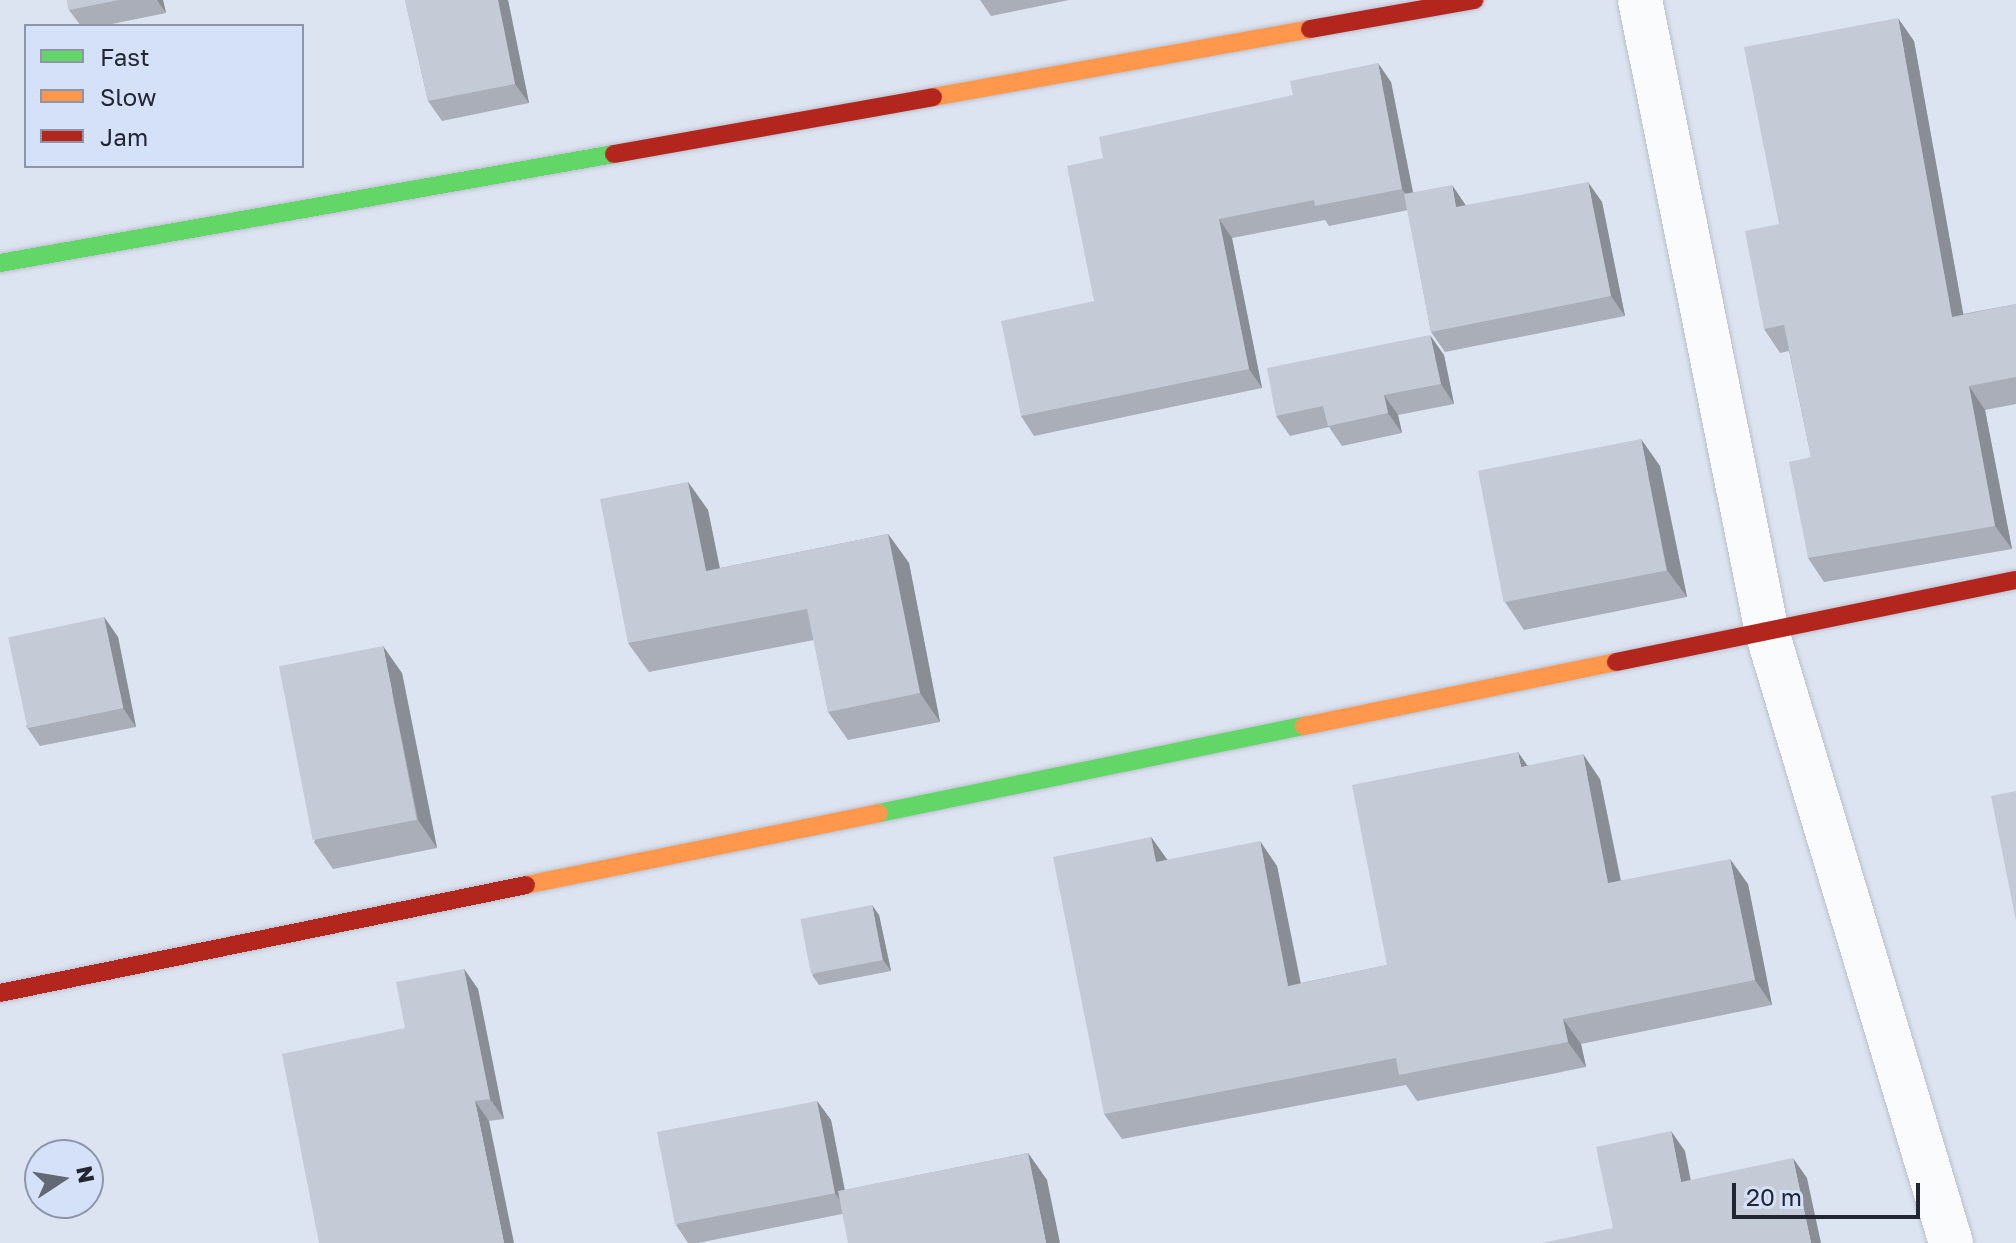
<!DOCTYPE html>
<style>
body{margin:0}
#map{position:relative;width:2016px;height:1243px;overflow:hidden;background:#dde4f1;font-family:"Golos Text",sans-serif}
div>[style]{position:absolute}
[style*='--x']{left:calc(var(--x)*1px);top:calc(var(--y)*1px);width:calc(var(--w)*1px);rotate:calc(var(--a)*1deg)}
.roads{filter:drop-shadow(0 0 2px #bac0cc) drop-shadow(0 0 2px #bac0cc)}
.street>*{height:44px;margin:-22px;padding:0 22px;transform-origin:22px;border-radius:22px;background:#fafbfd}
.fast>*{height:18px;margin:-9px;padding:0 9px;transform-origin:9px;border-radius:9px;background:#63d668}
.slow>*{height:18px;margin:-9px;padding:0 9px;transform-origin:9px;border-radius:9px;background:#ff974d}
.jam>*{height:18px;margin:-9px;padding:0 9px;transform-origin:9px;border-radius:9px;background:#b3261e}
.wall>*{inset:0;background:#a9aeb8}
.shaded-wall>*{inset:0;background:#898d96}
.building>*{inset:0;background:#c4cad6;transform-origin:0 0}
span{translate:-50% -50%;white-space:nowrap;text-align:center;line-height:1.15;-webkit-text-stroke:7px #d5e1f9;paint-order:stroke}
.legend{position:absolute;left:24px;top:24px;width:280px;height:144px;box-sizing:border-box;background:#d5e1f9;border:2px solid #8d96a9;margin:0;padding:10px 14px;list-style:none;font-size:24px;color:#212632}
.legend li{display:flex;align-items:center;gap:16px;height:40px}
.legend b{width:40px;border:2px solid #8d96a9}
.north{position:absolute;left:24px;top:1139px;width:80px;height:80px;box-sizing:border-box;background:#d5e1f9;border:2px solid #8d96a9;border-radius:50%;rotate:78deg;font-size:22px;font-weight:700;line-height:32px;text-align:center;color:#212632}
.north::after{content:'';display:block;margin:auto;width:28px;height:36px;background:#636875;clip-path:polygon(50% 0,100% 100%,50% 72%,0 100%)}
.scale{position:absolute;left:1732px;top:1183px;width:188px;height:36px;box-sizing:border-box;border:4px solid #212632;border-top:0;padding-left:10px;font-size:24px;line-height:28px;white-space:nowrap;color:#212632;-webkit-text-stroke:6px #d5e1f9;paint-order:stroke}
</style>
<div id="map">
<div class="roads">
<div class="street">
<i style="--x:1640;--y:0;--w:645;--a:78.64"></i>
<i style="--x:1767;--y:632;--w:638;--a:73.24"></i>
</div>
<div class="fast">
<i style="--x:0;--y:263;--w:624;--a:-10.07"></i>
<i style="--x:879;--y:813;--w:434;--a:-11.6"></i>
</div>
<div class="slow">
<i style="--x:933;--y:97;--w:383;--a:-10.2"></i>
<i style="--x:1304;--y:726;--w:318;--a:-11.6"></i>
<i style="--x:526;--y:885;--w:360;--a:-11.5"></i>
</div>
<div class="jam">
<i style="--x:1310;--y:29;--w:167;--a:-10"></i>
<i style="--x:614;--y:154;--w:324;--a:-10.1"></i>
<i style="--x:1616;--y:662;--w:408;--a:-11.6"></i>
<i style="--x:0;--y:993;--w:537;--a:-11.6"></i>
</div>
</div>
<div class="wall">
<i style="clip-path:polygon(67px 0,163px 0,166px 13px,102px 26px,81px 26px,69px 10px)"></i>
<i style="clip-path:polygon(405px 0,508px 0,529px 103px,442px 121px,428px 101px)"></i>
<i style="clip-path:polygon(980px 0,1069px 0,991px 16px)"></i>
<i style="clip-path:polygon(1914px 41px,1963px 314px,2016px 304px,2016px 404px,1985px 410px,2012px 549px,1824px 582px,1808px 558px,1811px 457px,1789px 351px,1780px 353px,1764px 329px,1779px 224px)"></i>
<i style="clip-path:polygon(1391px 82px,1413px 192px,1466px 205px,1602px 202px,1625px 316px,1445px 352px,1431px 332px,1408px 210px,1329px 226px,1325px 220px,1232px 238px,1262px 388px,1034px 436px,1021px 416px,1094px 301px,1103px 158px)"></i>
<i style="clip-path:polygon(1444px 355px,1454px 404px,1398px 415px,1402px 433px,1342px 446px,1329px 427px,1290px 436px,1276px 416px)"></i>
<i style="clip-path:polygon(1660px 466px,1687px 597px,1524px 630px,1505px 602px)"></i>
<i style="clip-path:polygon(688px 482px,708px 510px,720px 568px,888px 534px,909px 563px,940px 722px,848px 740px,828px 712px,814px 640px,649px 672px,628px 643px)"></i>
<i style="clip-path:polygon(104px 617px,118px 637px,136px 727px,40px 746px,26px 726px)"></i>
<i style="clip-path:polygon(402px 673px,437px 848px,333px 869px,314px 842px)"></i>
<i style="clip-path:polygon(1527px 765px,1600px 779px,1621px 880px,1748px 884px,1772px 1005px,1581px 1044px,1586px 1067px,1417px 1101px,1406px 1085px,1122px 1139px,1104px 1114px,1151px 837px,1167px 860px,1277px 866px,1301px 983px,1387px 965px)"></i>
<i style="clip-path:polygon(879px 915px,891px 971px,819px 985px,812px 975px)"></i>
<i style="clip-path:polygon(464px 969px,478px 989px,504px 1119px,489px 1121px,405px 1028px)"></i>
<i style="clip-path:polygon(817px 1101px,831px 1120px,845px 1190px,1028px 1153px,1047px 1180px,842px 1214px,698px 1243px,688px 1243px,676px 1225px)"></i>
</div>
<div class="shaded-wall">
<i style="clip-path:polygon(157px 0,163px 0,166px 13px)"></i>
<i style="clip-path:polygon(498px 0,508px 0,529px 103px,515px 84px)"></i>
<i style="clip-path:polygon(1898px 18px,1914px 41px,1968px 340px,1952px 317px)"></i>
<i style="clip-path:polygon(1378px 63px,1391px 82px,1416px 208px,1402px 189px)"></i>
<i style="clip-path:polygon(1588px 182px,1602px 202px,1625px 316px,1611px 296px)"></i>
<i style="clip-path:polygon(1452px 185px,1465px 204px,1470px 227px,1456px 207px)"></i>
<i style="clip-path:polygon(1219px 219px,1232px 238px,1262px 388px,1249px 369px)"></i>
<i style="clip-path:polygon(1430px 335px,1444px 355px,1454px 404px,1441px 384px)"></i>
<i style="clip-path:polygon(1969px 386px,1985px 410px,2012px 549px,1995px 526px)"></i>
<i style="clip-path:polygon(1384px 395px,1398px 415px,1402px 433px,1388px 413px)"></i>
<i style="clip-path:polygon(1641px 439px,1660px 466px,1687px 597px,1667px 570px)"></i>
<i style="clip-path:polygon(688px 482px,708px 510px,726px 600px,706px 571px)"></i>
<i style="clip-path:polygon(888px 534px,909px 563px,940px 722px,920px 693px)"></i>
<i style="clip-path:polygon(104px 617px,118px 637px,136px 727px,123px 708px)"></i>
<i style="clip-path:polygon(383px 646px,402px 673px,437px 848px,418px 820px)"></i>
<i style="clip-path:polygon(1518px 752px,1536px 778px,1521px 767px)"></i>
<i style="clip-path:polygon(1583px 754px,1600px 779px,1626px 908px,1608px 883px)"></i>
<i style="clip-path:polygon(1151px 837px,1169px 862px,1156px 862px)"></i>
<i style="clip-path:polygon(1260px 841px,1277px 866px,1306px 1011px,1288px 986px)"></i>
<i style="clip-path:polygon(1730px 859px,1748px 884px,1772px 1005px,1755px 980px)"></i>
<i style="clip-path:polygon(872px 905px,879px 915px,891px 971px,883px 960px)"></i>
<i style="clip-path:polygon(464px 969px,478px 989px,504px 1119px,490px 1099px)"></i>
<i style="clip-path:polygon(1563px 1019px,1581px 1044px,1586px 1067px,1568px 1042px)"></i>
<i style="clip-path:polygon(475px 1101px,489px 1121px,514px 1243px,504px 1243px)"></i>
<i style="clip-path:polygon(817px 1101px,831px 1120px,849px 1213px,835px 1193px)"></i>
<i style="clip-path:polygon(1671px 1131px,1685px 1151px,1695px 1202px,1681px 1182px)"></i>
<i style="clip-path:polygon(1028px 1153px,1047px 1180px,1060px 1243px,1046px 1243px)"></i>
<i style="clip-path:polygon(1793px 1158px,1807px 1178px,1821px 1243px,1811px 1243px)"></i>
</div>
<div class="building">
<i style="clip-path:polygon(67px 0,119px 0,69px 10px)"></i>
<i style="clip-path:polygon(405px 0,498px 0,515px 84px,428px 101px)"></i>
<i style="clip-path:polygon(1898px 18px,1952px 317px,2016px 304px,2016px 377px,1969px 386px,1995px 526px,1808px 558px,1789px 462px,1811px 457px,1784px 325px,1764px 329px,1745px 231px,1779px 224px,1744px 47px)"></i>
<i style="clip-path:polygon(1378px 63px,1402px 189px,1315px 206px,1314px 200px,1219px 219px,1249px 369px,1021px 416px,1001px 321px,1094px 301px,1067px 166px,1103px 158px,1099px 137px,1293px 95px,1290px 81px)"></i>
<i style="clip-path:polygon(1588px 182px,1611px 296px,1431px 332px,1404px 194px,1452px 185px,1456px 207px)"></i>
<i style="clip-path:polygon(1430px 335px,1441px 384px,1384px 395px,1388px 413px,1328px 426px,1323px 406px,1276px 416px,1267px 368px)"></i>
<i style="left:1641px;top:439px;width:134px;height:166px;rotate:79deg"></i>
<i style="clip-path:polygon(688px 482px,706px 571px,888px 534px,920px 693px,828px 712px,807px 609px,628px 643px,600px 499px)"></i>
<i style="left:104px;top:617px;width:93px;height:98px;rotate:78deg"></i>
<i style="left:383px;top:646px;width:177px;height:106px;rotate:79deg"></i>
<i style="clip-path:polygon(1518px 752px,1521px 767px,1583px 754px,1608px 883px,1730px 859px,1755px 980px,1563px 1019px,1568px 1042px,1399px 1075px,1396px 1058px,1104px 1114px,1053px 857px,1151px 837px,1156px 862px,1260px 841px,1288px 986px,1387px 965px,1352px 785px)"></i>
<i style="clip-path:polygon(2016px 791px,2016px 921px,1991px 796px)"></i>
<i style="left:872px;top:905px;width:56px;height:73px;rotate:79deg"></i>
<i style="clip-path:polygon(464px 969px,490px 1099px,475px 1101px,504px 1243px,319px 1243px,282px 1054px,405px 1028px,396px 982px)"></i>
<i style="left:817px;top:1101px;width:94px;height:163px;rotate:79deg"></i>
<i style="clip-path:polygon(1671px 1131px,1681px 1182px,1793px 1158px,1811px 1243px,1542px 1243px,1613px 1228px,1596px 1147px)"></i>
<i style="clip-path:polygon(1028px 1153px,1046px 1243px,848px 1243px,838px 1191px)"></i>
</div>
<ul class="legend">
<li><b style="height:10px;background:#63d668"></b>Fast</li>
<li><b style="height:10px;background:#ff974d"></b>Slow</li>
<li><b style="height:10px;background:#b3261e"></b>Jam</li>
</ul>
<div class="north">N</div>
<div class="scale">20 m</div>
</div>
